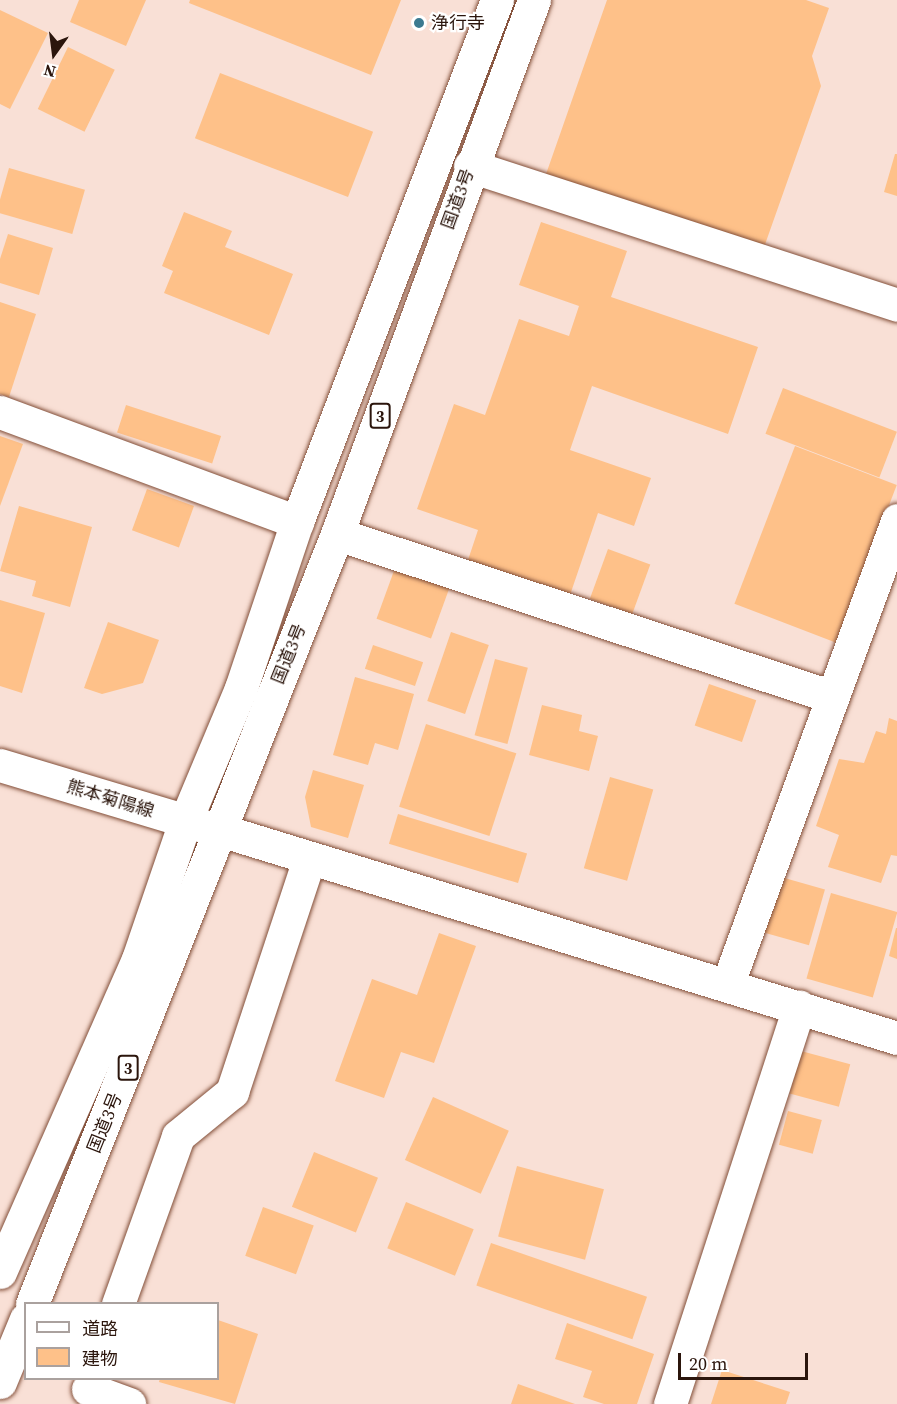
<!DOCTYPE html>
<meta charset="utf-8">
<style>
body{margin:0}
#map{position:relative;width:897px;height:1404px;overflow:hidden;background:#f9e0d6;font-family:"Source Serif 4","Noto Sans JP",serif}
div>[style]{position:absolute}
[style*='--x']{left:calc(var(--x)*1px);top:calc(var(--y)*1px);width:calc(var(--w)*1px);rotate:calc(var(--a)*1deg)}
.building>*{inset:0;background:#fec189;transform-origin:0 0}
.roads{filter:drop-shadow(0 0 2px #824e38) drop-shadow(0 0 2px #824e38)}
.minor>*{height:33px;margin:-16.5px;padding:0 16.5px;transform-origin:16.5px;border-radius:16.5px;background:#fff}
.tertiary>*{height:33px;margin:-16.5px;padding:0 16.5px;transform-origin:16.5px;border-radius:16.5px;background:#fff}
.secondary>*{height:33px;margin:-16.5px;padding:0 16.5px;transform-origin:16.5px;border-radius:16.5px;background:#fff}
.trunk>*{height:33px;margin:-16.5px;padding:0 16.5px;transform-origin:16.5px;border-radius:16.5px;background:#fff}
.dots>*{width:16px;height:16px;translate:-50% -50%;box-sizing:border-box;border:3px solid #fff;border-radius:50%}
span{translate:-50% -50%;white-space:nowrap;text-align:center;line-height:1.15;-webkit-text-stroke:4.5px #fff;paint-order:stroke}
.shield-label span{padding:2px 4px;background:#fff;border:2px solid;border-radius:4px;-webkit-text-stroke-width:0}
.shield-label{font-size:16px;color:#2b150c;font-weight:700}
.poi-label{font-size:18px;color:#2b150c}
.left{translate:0 -50%;text-align:left}
.street-label{font-size:18px;color:#2b150c}
.legend{position:absolute;left:24px;top:1302px;width:195px;height:78px;box-sizing:border-box;background:#fff;border:2px solid #aaa19e;margin:0;padding:8px 10px;list-style:none;font-size:18px;color:#2b150c}
.legend li{display:flex;align-items:center;gap:12px;height:30px}
.legend b{width:30px;border:2px solid #aaa19e}
.north{position:absolute;left:24px;top:24px;width:60px;height:60px;-webkit-text-stroke:4px #fff;paint-order:stroke;rotate:194deg;font-size:16px;font-weight:700;line-height:24px;text-align:center;color:#2b150c}
.north::after{content:'';display:block;margin:auto;width:21px;height:27px;background:#2b150c;clip-path:polygon(50% 0,100% 100%,50% 72%,0 100%)}
.scale{position:absolute;left:678px;top:1353px;width:130px;height:27px;box-sizing:border-box;border:3px solid #2b150c;border-top:0;padding-left:8px;font-size:18px;line-height:21px;white-space:nowrap;color:#2b150c;-webkit-text-stroke:4px #fff;paint-order:stroke}
</style>
<div id="map">
<div class="building">
<i style="clip-path:polygon(79px 0,146px 0,126px 46px,70px 22px)"></i>
<i style="clip-path:polygon(190px 0,401px 0,371px 75px,189px 3px)"></i>
<i style="clip-path:polygon(607px 0,806px 0,829px 8px,812px 56px,821px 86px,762px 253px,545px 177px)"></i>
<i style="clip-path:polygon(0 10px,48px 33px,10px 109px,0 104px)"></i>
<i style="left:68px;top:47px;width:52px;height:69px;rotate:26deg"></i>
<i style="left:220px;top:73px;width:164px;height:70px;rotate:21deg"></i>
<i style="clip-path:polygon(895px 154px,897px 154px,897px 196px,884px 192px)"></i>
<i style="left:9px;top:168px;width:79px;height:46px;rotate:16deg"></i>
<i style="clip-path:polygon(184px 212px,232px 231px,225px 247px,293px 274px,269px 335px,164px 293px,173px 271px,162px 266px)"></i>
<i style="clip-path:polygon(541px 222px,627px 251px,611px 297px,758px 347px,728px 434px,592px 386px,570px 450px,651px 478px,634px 526px,598px 513px,569px 598px,467px 563px,478px 530px,417px 509px,454px 404px,485px 415px,519px 319px,569px 336px,579px 306px,519px 285px)"></i>
<i style="clip-path:polygon(8px 234px,53px 248px,39px 295px,0 283px,0 259px)"></i>
<i style="clip-path:polygon(0 302px,36px 314px,9px 397px,0 394px)"></i>
<i style="left:783px;top:388px;width:122px;height:49px;rotate:21deg"></i>
<i style="left:126px;top:405px;width:100px;height:29px;rotate:18deg"></i>
<i style="clip-path:polygon(0 436px,23px 444px,0 506px)"></i>
<i style="left:795px;top:446px;width:109px;height:169px;rotate:21deg"></i>
<i style="left:147px;top:489px;width:50px;height:44px;rotate:20deg"></i>
<i style="clip-path:polygon(19px 506px,92px 527px,70px 607px,32px 596px,36px 581px,0 571px)"></i>
<i style="left:608px;top:549px;width:45px;height:53px;rotate:20deg"></i>
<i style="left:395px;top:568px;width:58px;height:54px;rotate:20deg"></i>
<i style="clip-path:polygon(0 600px,45px 613px,22px 693px,0 686px)"></i>
<i style="clip-path:polygon(108px 622px,159px 640px,143px 683px,102px 694px,84px 688px)"></i>
<i style="left:451px;top:632px;width:40px;height:73px;rotate:19deg"></i>
<i style="left:373px;top:645px;width:53px;height:25px;rotate:19deg"></i>
<i style="left:495px;top:659px;width:34px;height:79px;rotate:15deg"></i>
<i style="clip-path:polygon(355px 677px,414px 694px,398px 750px,375px 743px,368px 765px,333px 755px)"></i>
<i style="left:709px;top:684px;width:50px;height:44px;rotate:19deg"></i>
<i style="clip-path:polygon(542px 705px,582px 715px,579px 731px,598px 736px,589px 771px,529px 755px)"></i>
<i style="clip-path:polygon(889px 718px,897px 721px,897px 856px,891px 855px,881px 883px,828px 867px,839px 835px,816px 826px,839px 759px,864px 763px,876px 731px,886px 734px)"></i>
<i style="left:426px;top:724px;width:95px;height:87px;rotate:18deg"></i>
<i style="clip-path:polygon(313px 770px,364px 785px,348px 838px,311px 827px,305px 797px)"></i>
<i style="left:610px;top:777px;width:45px;height:95px;rotate:16deg"></i>
<i style="left:398px;top:814px;width:135px;height:31px;rotate:17deg"></i>
<i style="left:774px;top:875px;width:53px;height:58px;rotate:16deg"></i>
<i style="left:831px;top:893px;width:69px;height:89px;rotate:16deg"></i>
<i style="clip-path:polygon(896px 928px,897px 928px,897px 959px,889px 956px)"></i>
<i style="clip-path:polygon(439px 933px,476px 946px,434px 1063px,401px 1052px,384px 1098px,335px 1081px,372px 979px,417px 995px)"></i>
<i style="left:801px;top:1051px;width:51px;height:44px;rotate:15deg"></i>
<i style="left:433px;top:1097px;width:83px;height:69px;rotate:24deg"></i>
<i style="left:788px;top:1111px;width:35px;height:35px;rotate:15deg"></i>
<i style="left:314px;top:1152px;width:69px;height:59px;rotate:22deg"></i>
<i style="left:517px;top:1166px;width:90px;height:73px;rotate:15deg"></i>
<i style="left:406px;top:1202px;width:73px;height:50px;rotate:22deg"></i>
<i style="left:263px;top:1207px;width:54px;height:52px;rotate:20deg"></i>
<i style="left:491px;top:1243px;width:165px;height:45px;rotate:19deg"></i>
<i style="clip-path:polygon(218px 1320px,258px 1334px,235px 1404px,159px 1382px,160px 1378px,218px 1378px)"></i>
<i style="clip-path:polygon(567px 1323px,654px 1354px,637px 1404px,604px 1404px,583px 1397px,592px 1371px,555px 1359px)"></i>
<i style="clip-path:polygon(722px 1370px,790px 1392px,786px 1404px,711px 1404px)"></i>
<i style="clip-path:polygon(518px 1384px,575px 1404px,511px 1404px)"></i>
</div>
<div class="roads">
<div class="minor">
<i style="--x:470;--y:166;--w:449;--a:18"></i>
<i style="--x:0;--y:412;--w:317;--a:20.3"></i>
<i style="--x:337;--y:534;--w:522;--a:18.19"></i>
<i style="--x:728;--y:983;--w:493;--a:-69.9"></i>
<i style="--x:118;--y:1304;--w:178;--a:-70.3"></i>
<i style="--x:178;--y:1136;--w:70;--a:-39.2"></i>
<i style="--x:232;--y:1092;--w:245;--a:-71.7"></i>
<i style="--x:88;--y:1389;--w:44;--a:20.1"></i>
<i style="--x:670;--y:1404;--w:418;--a:-72"></i>
</div>
<div class="tertiary">
<i style="--x:220;--y:830;--w:708;--a:17.08"></i>
</div>
<div class="secondary">
<i style="--x:0;--y:765;--w:223;--a:16.7"></i>
</div>
<div class="trunk">
<i style="--x:0;--y:1272;--w:342;--a:-66.2"></i>
<i style="--x:138;--y:959;--w:145;--a:-71.1"></i>
<i style="--x:185;--y:822;--w:145;--a:-67.3"></i>
<i style="--x:241;--y:688;--w:175;--a:-71.4"></i>
<i style="--x:297;--y:522;--w:559;--a:-69.04"></i>
<i style="--x:32;--y:1304;--w:828;--a:-68.39"></i>
<i style="--x:337;--y:534;--w:569;--a:-69.75"></i>
<i style="--x:0;--y:1382;--w:68;--a:-67.6"></i>
</div>
</div>
<div class="dots">
<i style="left:419px;top:23px;background:#3c7a90"></i>
</div>
<div class="shield-label">
<span style="left:380px;top:416px">3</span>
<span style="left:128px;top:1068px">3</span>
</div>
<div class="poi-label">
<span class="left" style="left:431px;top:23px">浄行寺</span>
</div>
<div class="street-label">
<span style="left:458px;top:199px;rotate:-70deg">国道3号</span>
<span style="left:289px;top:654px;rotate:-68deg">国道3号</span>
<span style="left:110px;top:799px;rotate:17deg">熊本菊陽線</span>
<span style="left:105px;top:1123px;rotate:-68deg">国道3号</span>
</div>
<ul class="legend">
<li><b style="height:8px;background:#fff"></b>道路</li>
<li><b style="height:16px;background:#fec189"></b>建物</li>
</ul>
<div class="north">N</div>
<div class="scale">20 m</div>
</div>
